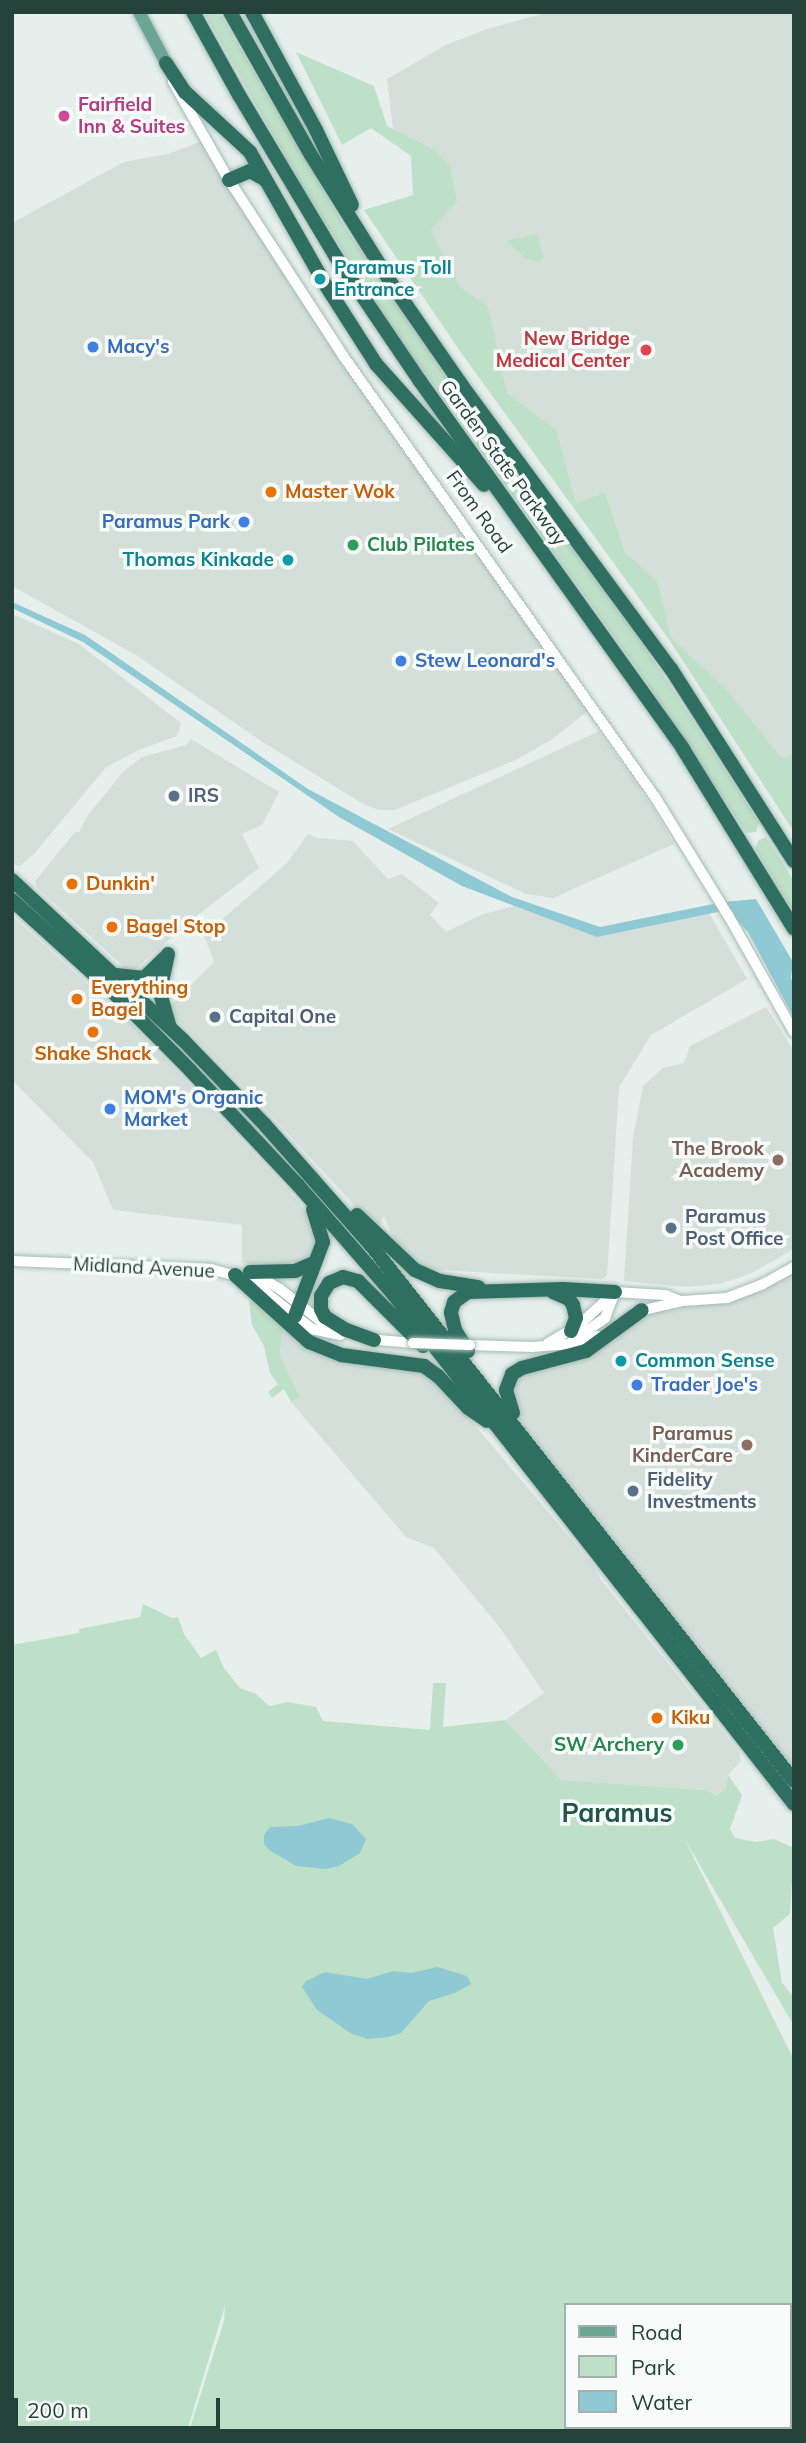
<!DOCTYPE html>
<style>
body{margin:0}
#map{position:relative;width:806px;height:2443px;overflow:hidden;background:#e6efeb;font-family:Mulish,sans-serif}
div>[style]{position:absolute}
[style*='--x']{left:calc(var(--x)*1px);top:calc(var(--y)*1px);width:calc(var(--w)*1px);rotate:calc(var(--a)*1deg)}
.built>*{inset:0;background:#d4dfda}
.green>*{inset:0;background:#bfe0c8}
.water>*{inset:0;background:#8ec9d4}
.roads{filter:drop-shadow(0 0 2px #a4bbb3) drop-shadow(0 0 2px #a4bbb3)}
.secondary>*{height:10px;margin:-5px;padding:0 5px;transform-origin:5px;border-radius:5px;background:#fff}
.primary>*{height:12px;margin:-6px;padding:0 6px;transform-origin:6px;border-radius:6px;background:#6aa596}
.highway>*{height:14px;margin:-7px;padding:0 7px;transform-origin:7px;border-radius:7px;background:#2f6f62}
.bridges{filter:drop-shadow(0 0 2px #a4bbb3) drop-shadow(0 0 2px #a4bbb3)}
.secondary-bridge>*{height:10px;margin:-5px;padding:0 5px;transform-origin:5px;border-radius:5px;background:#fff}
.dots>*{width:19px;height:19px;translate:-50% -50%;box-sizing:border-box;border:4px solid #f7fbf9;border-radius:50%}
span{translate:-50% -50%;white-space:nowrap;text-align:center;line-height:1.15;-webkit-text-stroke:7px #f7fbf9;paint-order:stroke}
.hotel-label{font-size:19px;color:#b23c85;font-weight:700}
.left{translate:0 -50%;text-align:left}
.culture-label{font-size:19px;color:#0d838f;font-weight:700}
.right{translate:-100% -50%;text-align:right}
.health-label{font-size:19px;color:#be3a42;font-weight:700}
.shop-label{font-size:19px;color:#366cbe;font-weight:700}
.street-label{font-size:19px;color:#24423a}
.food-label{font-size:19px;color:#c56008;font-weight:700}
.leisure-label{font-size:19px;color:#27864d;font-weight:700}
.service-label{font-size:19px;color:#4e5e75;font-weight:700}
.education-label{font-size:19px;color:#785e54;font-weight:700}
.district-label{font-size:26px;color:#1f5548;font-weight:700}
.frame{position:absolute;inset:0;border:14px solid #24423a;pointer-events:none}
.legend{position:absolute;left:564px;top:2303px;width:228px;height:126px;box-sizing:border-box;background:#f7fbf9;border:2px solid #a3b1ad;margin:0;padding:9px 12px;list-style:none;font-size:21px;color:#24423a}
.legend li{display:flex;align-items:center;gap:14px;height:35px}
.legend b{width:35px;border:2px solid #a3b1ad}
.scale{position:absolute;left:14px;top:2398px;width:206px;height:32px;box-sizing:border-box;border:4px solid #24423a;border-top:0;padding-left:9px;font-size:21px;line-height:24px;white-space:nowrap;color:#24423a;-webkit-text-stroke:5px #f7fbf9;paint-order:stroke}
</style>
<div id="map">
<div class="built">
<i style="clip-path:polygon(549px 12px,794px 12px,794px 754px,782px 758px,729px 692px,671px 637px,658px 582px,625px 552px,605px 492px,576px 503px,557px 430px,507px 394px,488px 306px,460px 288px,431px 230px,457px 202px,393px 129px,387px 79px,446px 45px,487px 29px)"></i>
<i style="clip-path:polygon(205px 140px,325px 329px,594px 706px,554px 738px,518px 759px,395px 810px,379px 810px,365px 805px,261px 741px,136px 655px,12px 586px,12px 223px,124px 162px,168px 154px)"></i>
<i style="clip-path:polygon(12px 614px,79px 644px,181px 723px,177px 736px,139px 750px,106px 767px,35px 853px,20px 866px,12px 864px)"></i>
<i style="clip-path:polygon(599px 731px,652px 806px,674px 844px,553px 898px,526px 894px,388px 829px)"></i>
<i style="clip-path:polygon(191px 739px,279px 792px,262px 825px,242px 834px,259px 868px,190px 921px,131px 973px,37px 888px,35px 881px,75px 832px,79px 832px,88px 815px,123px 772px,142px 757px,186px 745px)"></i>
<i style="clip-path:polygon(308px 834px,317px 838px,353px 841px,388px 879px,402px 874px,439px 903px,430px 915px,446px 932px,481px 915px,514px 906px,597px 937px,709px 913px,747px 979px,651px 1035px,619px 1087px,607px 1276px,602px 1279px,422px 1269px,400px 1253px,384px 1216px,379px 1226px,367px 1219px,272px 1116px,167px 1009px,214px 962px,204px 935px,287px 863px)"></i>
<i style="clip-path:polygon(12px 916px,134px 1026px,298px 1201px,316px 1229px,316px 1251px,303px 1261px,284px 1264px,242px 1263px,242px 1225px,113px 1210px,93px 1162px,12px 1080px)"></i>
<i style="clip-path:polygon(766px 1007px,794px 1051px,794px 1249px,750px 1274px,720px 1284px,686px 1287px,624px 1281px,633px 1138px,643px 1086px,663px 1068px,684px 1063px,690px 1046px)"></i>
<i style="clip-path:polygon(794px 1267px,794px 1781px,526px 1440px,511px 1408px,512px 1374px,565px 1359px,642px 1310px,711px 1301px)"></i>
<i style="clip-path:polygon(283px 1323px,308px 1349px,429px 1371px,593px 1565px,601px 1580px,739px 1752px,741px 1761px,728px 1775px,726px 1788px,716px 1796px,706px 1790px,560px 1780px,505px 1720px,544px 1693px,501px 1629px,434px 1548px,406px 1537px,291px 1402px,300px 1395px,280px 1355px)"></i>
</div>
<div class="green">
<i style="clip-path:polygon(204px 12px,219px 12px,346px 229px,454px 389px,642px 643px,759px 822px,756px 832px,747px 833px,743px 828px,638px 670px,383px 315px,299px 181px)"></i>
<i style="clip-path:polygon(296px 52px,374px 86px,387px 126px,434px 150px,450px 166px,457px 202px,431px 230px,460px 287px,488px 306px,507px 393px,557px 430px,576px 503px,605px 492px,625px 552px,658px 582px,671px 637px,729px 692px,782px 758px,794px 754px,794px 832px,668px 638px,462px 354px,364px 210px,413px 195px,411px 156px,371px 128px,342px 145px)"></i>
<i style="clip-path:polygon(537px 234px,543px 257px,540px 262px,525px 258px,507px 241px)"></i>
<i style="clip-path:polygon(766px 837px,794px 881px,794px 913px,755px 848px,759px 840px)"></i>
<i style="clip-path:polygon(257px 1299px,283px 1323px,280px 1355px,300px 1396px,291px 1402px,284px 1389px,272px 1398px,268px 1392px,278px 1384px,270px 1373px,264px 1346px,252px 1325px,249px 1301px)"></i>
<i style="clip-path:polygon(evenodd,143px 1604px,172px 1618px,178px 1617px,184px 1634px,201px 1658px,216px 1650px,224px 1668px,240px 1688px,256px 1694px,269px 1706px,288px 1702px,316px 1707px,323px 1721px,430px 1730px,433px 1683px,446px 1683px,443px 1727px,505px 1720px,561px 1780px,706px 1790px,716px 1796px,726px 1788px,728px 1775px,742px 1795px,730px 1829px,735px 1838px,756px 1842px,774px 1839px,794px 1848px,790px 1914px,773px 1928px,782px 1983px,794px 1997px,794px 2026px,684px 1838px,794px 2060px,794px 2431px,189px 2431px,224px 2321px,225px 2305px,187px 2431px,12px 2431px,12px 1645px,79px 1633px,79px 1629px,140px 1617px,143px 1604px,566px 2305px,790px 2305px,790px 2427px,566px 2427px,566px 2305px)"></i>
</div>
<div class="water">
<i style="clip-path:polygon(12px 602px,85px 635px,308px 789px,512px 897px,600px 927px,723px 902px,756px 899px,793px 962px,791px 978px,794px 984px,794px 1018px,748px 932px,727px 910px,597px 937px,462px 886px,339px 817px,83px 642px,12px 608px)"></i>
<i style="clip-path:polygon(329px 1818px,352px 1824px,366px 1839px,360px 1853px,339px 1866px,326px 1869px,296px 1866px,269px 1850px,264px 1844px,264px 1835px,270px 1827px,298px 1826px)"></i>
<i style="clip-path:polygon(437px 1967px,467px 1976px,471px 1984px,455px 1993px,429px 2001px,401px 2033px,388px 2037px,368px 2039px,352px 2034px,317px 2010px,302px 1987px,306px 1981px,325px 1972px,367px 1979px,393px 1971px,411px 1973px)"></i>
</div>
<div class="roads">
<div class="secondary">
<i style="--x:173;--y:82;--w:113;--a:60.3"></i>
<i style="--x:229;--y:180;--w:211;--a:57"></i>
<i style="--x:344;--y:357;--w:539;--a:54.75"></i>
<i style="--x:655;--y:797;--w:139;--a:58.3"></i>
<i style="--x:728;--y:915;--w:134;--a:60.6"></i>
<i style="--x:12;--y:1261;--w:199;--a:2.3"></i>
<i style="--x:211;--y:1269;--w:41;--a:15.8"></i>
<i style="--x:250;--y:1280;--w:79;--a:38.3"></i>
<i style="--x:312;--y:1329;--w:29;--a:12"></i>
<i style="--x:254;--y:1274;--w:30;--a:30"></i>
<i style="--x:280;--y:1289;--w:69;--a:38.5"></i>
<i style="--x:635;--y:1312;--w:48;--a:-13.2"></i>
<i style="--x:682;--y:1301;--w:45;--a:-3.8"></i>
<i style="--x:727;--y:1298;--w:39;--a:-21"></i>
<i style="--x:763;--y:1284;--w:35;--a:-29"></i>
<i style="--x:367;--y:1339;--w:46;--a:5"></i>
<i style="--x:571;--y:1342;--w:42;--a:-35.2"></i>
<i style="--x:605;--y:1318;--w:28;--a:-69"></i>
<i style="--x:548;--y:1343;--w:34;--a:-30"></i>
<i style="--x:578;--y:1326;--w:50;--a:-42.6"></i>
<i style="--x:615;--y:1292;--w:50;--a:3.4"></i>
<i style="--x:665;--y:1295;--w:17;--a:21"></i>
<i style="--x:470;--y:1345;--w:62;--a:1.8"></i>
<i style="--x:532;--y:1347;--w:50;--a:-4.6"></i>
<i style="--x:582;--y:1343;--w:17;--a:-24"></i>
</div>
<div class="primary">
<i style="--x:139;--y:12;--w:58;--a:62.1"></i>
</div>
<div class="highway">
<i style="--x:193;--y:12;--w:95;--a:61"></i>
<i style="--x:239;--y:95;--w:189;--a:59.1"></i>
<i style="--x:336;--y:257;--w:150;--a:55.9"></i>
<i style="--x:420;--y:381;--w:452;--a:54.4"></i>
<i style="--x:683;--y:749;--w:211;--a:58.3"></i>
<i style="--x:230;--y:12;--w:164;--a:60.5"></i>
<i style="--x:311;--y:155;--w:151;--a:58"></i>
<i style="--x:391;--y:283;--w:126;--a:55.3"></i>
<i style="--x:463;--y:387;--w:350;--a:53.6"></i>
<i style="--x:671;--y:669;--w:228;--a:57.4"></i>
<i style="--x:252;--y:12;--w:134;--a:61.5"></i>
<i style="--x:316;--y:130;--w:83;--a:64.4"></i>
<i style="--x:166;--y:63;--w:35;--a:57"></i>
<i style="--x:185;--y:92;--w:88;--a:42.7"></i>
<i style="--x:250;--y:152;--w:142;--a:60.4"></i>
<i style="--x:229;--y:180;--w:23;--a:-23"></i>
<i style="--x:250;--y:171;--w:16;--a:30"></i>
<i style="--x:323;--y:281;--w:98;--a:57.4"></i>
<i style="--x:376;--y:364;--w:162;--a:48.2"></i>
<i style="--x:12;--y:880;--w:234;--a:43.1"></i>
<i style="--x:183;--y:1040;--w:118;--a:46"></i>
<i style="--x:265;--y:1125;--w:159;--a:48.6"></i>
<i style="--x:370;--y:1244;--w:684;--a:51.71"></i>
<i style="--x:12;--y:900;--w:128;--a:42.2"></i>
<i style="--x:107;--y:986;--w:118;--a:45.3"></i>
<i style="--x:190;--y:1070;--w:158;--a:46.8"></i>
<i style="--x:298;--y:1185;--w:145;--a:48.9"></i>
<i style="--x:393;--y:1294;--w:649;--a:51.82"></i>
<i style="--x:168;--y:954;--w:40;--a:102"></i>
<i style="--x:160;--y:993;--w:35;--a:74"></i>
<i style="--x:116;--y:975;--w:28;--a:6"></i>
<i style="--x:144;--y:978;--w:29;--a:-44"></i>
<i style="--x:357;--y:1215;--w:80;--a:43.5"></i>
<i style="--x:415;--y:1270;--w:27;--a:24"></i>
<i style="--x:440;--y:1281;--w:39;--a:9"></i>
<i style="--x:250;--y:1272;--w:45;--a:-1.3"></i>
<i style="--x:295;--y:1271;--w:21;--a:-23"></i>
<i style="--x:235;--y:1275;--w:100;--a:42.2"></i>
<i style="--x:309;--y:1342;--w:35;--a:22"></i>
<i style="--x:341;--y:1355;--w:84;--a:7.5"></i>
<i style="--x:424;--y:1366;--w:17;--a:36"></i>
<i style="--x:438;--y:1376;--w:44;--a:46.8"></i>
<i style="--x:468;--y:1408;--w:23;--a:34"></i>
<i style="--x:553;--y:1292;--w:17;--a:24"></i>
<i style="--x:569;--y:1299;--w:7;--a:56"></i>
<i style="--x:573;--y:1305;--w:13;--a:77"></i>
<i style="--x:576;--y:1318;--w:14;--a:111"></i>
<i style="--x:295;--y:1316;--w:79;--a:-69.3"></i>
<i style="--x:323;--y:1242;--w:34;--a:-107"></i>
<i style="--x:374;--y:1340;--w:30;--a:-160"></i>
<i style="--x:346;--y:1330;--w:25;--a:-148"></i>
<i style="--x:325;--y:1317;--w:9;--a:-117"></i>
<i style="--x:321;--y:1309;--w:13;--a:-90"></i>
<i style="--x:321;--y:1296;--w:15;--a:-58"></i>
<i style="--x:329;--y:1283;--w:15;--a:-23"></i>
<i style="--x:343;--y:1277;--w:16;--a:15"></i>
<i style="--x:358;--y:1281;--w:92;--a:45"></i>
<i style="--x:468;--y:1351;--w:25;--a:-122"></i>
<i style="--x:455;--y:1330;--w:18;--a:-103"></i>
<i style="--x:451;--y:1312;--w:10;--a:-73"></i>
<i style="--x:454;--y:1302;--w:17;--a:-36"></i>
<i style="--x:468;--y:1292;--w:95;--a:-1.8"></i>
<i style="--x:563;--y:1289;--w:52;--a:3.3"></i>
<i style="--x:513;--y:1413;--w:24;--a:-107"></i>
<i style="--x:506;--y:1390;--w:17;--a:-69"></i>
<i style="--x:512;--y:1374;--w:12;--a:-31"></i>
<i style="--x:522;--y:1368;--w:66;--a:-14.9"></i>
<i style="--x:586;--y:1351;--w:69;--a:-36.2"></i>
</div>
</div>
<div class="bridges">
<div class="secondary-bridge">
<i style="--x:413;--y:1343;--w:57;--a:2"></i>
</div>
</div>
<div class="dots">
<i style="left:64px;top:116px;background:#d1479c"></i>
<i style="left:320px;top:279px;background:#0f9aa8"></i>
<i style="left:93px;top:347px;background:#3f7fe0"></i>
<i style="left:646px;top:350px;background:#e0444e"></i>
<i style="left:271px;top:492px;background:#e8710a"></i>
<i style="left:244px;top:522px;background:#3f7fe0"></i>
<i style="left:353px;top:545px;background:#2e9e5b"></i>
<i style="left:288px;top:560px;background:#0f9aa8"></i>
<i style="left:401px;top:661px;background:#3f7fe0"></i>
<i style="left:174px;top:796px;background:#5c6f8a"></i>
<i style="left:72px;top:884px;background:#e8710a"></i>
<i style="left:112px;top:927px;background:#e8710a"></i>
<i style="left:77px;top:999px;background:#e8710a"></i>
<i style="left:215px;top:1017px;background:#5c6f8a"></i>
<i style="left:93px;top:1032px;background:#e8710a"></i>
<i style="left:110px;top:1109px;background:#3f7fe0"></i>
<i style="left:778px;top:1160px;background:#8d6e63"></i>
<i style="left:671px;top:1228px;background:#5c6f8a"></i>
<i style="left:621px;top:1361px;background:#0f9aa8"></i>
<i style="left:637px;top:1385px;background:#3f7fe0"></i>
<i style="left:747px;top:1445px;background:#8d6e63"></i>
<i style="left:633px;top:1491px;background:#5c6f8a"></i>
<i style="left:657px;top:1718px;background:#e8710a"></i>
<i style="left:678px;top:1745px;background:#2e9e5b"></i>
</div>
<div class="hotel-label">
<span class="left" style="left:78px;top:116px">Fairfield<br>Inn &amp; Suites</span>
</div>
<div class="culture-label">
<span class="left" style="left:334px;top:279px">Paramus Toll<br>Entrance</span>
<span class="right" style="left:274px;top:560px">Thomas Kinkade</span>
<span class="left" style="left:635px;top:1361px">Common Sense</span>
</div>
<div class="health-label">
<span class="right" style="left:630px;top:350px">New Bridge<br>Medical Center</span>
</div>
<div class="shop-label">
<span class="left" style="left:107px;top:347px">Macy's</span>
<span class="right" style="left:230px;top:522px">Paramus Park</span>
<span class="left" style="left:415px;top:661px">Stew Leonard's</span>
<span class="left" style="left:124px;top:1109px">MOM's Organic<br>Market</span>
<span class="left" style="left:651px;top:1385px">Trader Joe's</span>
</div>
<div class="street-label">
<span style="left:503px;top:463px;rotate:54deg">Garden State Parkway</span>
<span style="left:479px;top:512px;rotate:54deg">From Road</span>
<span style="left:144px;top:1268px;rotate:3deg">Midland Avenue</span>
</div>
<div class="food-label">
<span class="left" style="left:285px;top:492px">Master Wok</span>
<span class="left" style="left:86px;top:884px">Dunkin'</span>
<span class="left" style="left:126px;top:927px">Bagel Stop</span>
<span class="left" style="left:91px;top:999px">Everything<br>Bagel</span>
<span style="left:93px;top:1054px">Shake Shack</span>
<span class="left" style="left:671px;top:1718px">Kiku</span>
</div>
<div class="leisure-label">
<span class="left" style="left:367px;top:545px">Club Pilates</span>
<span class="right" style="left:664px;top:1745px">SW Archery</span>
</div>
<div class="service-label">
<span class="left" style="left:188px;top:796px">IRS</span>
<span class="left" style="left:229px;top:1017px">Capital One</span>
<span class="left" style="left:685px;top:1228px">Paramus<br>Post Office</span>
<span class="left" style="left:647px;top:1491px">Fidelity<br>Investments</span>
</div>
<div class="education-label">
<span class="right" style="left:764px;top:1160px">The Brook<br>Academy</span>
<span class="right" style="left:733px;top:1445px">Paramus<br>KinderCare</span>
</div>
<div class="district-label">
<span style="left:617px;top:1813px">Paramus</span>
</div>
<div class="frame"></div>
<ul class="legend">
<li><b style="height:9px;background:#6aa596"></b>Road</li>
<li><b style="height:19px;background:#bfe0c8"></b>Park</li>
<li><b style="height:19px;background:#8ec9d4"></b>Water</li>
</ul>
<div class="scale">200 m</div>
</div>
